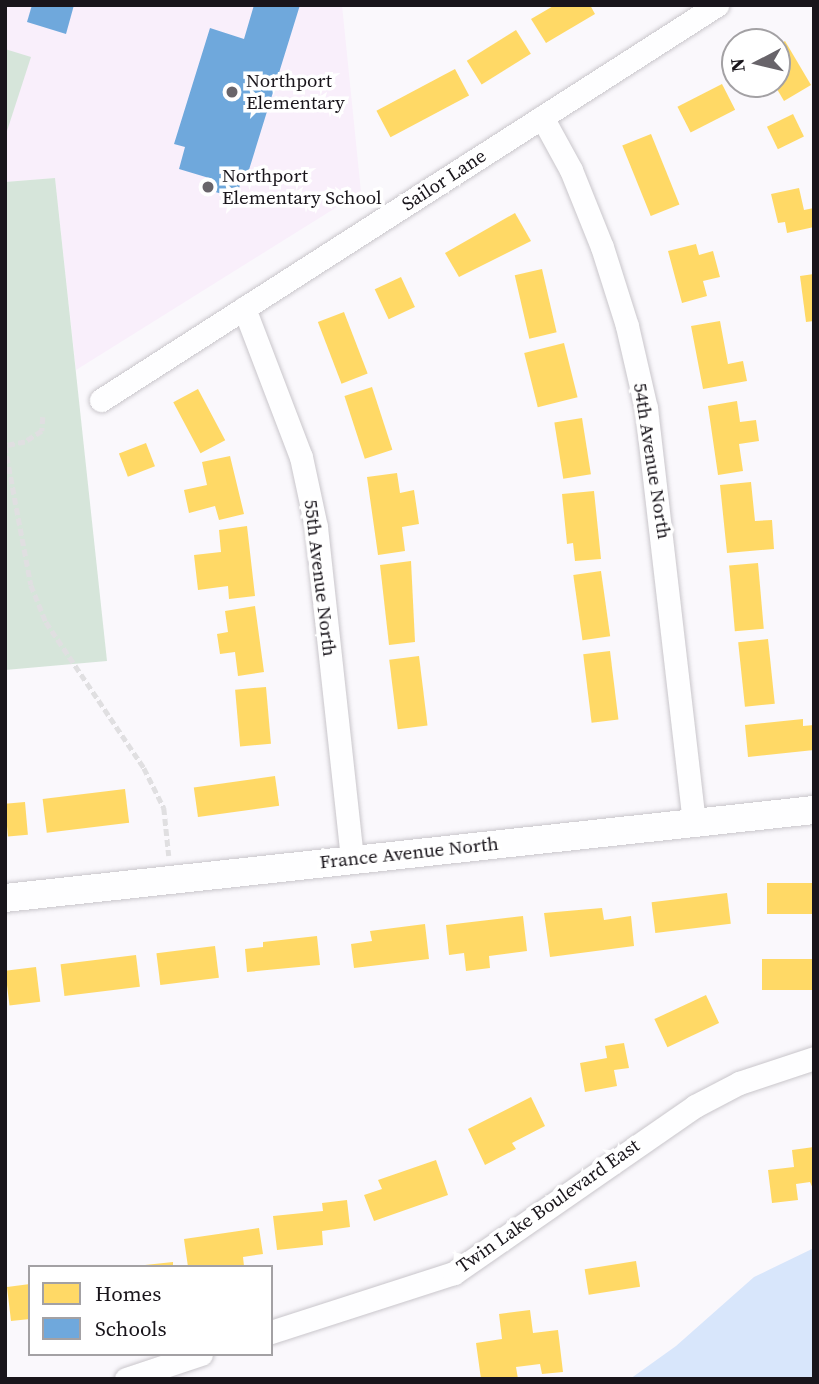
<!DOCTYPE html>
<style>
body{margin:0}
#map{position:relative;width:819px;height:1384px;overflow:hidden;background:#faf8fc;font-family:"Source Serif 4",serif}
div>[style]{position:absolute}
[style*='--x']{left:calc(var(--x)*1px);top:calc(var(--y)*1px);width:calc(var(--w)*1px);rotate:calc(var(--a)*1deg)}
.education>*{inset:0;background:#f9effb}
.green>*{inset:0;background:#d6e5da}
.water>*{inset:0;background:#d8e6fb}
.homes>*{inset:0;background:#ffd966;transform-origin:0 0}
.schools>*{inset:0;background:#6fa8dc}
.path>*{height:4.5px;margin-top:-2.25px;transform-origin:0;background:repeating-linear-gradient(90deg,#e0dfe1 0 7px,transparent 0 10.5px)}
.roads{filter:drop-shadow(0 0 2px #c9c6cb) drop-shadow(0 0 2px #c9c6cb)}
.minor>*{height:23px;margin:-11.5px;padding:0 11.5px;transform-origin:11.5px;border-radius:11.5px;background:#fefeff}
.tertiary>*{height:28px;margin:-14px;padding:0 14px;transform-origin:14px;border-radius:14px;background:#fefeff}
.dots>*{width:19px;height:19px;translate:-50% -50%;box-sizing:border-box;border:4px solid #fff;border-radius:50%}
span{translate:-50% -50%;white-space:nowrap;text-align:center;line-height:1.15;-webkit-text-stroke:7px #fff;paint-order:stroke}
.poi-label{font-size:19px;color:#19151b}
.left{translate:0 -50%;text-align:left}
.street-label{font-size:19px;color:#19151b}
.frame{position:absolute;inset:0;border:7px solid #19151b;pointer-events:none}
.legend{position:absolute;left:28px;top:1265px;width:245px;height:91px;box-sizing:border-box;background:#fff;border:2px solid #a3a1a4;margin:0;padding:9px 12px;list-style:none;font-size:21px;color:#19151b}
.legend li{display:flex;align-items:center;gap:14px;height:35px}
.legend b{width:35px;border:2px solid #a3a1a4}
.north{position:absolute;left:721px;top:28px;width:70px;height:70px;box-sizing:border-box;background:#fff;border:2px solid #a3a1a4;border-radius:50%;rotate:263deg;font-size:19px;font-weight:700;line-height:28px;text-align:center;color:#19151b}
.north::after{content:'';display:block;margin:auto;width:24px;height:32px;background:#68646a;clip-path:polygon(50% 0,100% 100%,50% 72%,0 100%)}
</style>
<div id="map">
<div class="education">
<i style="clip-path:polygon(5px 5px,342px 5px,361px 192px,76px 370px,55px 178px,5px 182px)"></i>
</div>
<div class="green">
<i style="clip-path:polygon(5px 49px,31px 57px,7px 131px,5px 130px)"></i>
<i style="clip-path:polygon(55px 178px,107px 661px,5px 670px,5px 182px)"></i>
</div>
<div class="water">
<i style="clip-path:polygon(814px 1248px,814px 1379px,630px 1379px,676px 1346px,754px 1277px)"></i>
</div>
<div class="homes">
<i style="clip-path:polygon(555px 5px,590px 5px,595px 14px,546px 43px,531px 19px)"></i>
<i style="left:516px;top:30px;width:28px;height:58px;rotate:58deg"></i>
<i style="clip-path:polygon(785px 41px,811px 85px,784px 101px,774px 84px,777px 46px)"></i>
<i style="left:455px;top:69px;width:30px;height:89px;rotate:62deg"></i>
<i style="left:722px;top:84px;width:29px;height:50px;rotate:63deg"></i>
<i style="clip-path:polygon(747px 84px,768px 84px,752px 93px)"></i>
<i style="left:793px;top:114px;width:25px;height:29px;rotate:64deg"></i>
<i style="left:651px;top:134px;width:76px;height:31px;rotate:68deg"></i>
<i style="clip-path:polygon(799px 188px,804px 210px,814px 208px,814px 227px,787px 233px,785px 222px,778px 223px,771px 194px)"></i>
<i style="clip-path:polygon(515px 213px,531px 241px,459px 277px,445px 253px)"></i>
<i style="clip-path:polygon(696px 244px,699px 255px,713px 251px,720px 277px,703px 281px,707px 296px,682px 303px,668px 251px)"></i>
<i style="left:542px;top:269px;width:65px;height:28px;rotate:77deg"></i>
<i style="clip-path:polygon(814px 274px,814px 321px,806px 322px,800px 276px)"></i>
<i style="left:401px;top:277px;width:33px;height:29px;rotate:65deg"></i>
<i style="left:344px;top:312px;width:66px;height:28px;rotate:69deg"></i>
<i style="clip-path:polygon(720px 321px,728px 364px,743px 361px,747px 381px,703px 389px,691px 326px)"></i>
<i style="left:564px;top:343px;width:56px;height:41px;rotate:76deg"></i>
<i style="left:372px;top:387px;width:66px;height:29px;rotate:72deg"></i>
<i style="left:198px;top:389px;width:58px;height:28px;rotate:62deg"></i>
<i style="clip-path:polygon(737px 401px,740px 422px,756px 420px,759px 441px,739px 444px,743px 471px,718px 475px,708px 406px)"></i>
<i style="left:582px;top:418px;width:57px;height:28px;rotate:81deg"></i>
<i style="left:146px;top:443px;width:25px;height:29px;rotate:69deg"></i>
<i style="clip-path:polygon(230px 456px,244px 514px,219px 520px,215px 506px,189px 513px,184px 490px,207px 485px,202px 462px)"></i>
<i style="clip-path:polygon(397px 473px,400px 493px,414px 490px,419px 524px,402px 527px,405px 551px,378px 555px,367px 477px)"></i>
<i style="clip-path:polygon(751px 482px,755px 521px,772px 520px,774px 549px,727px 553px,720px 485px)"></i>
<i style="clip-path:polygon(594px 491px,601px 559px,575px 561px,573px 543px,567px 544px,562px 494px)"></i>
<i style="clip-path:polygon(247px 526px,255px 596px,229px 599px,228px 586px,198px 590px,194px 555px,221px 552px,219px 530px)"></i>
<i style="clip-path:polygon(411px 561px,415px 642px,389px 645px,380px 565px)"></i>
<i style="left:758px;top:563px;width:66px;height:29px;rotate:85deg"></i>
<i style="left:601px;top:571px;width:66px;height:28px;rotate:82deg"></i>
<i style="clip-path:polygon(255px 606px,264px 672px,238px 676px,235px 652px,220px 654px,217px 634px,228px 632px,225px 611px)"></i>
<i style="left:768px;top:639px;width:65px;height:30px;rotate:84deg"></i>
<i style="left:610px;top:651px;width:69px;height:27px;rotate:83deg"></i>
<i style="left:419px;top:656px;width:70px;height:30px;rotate:83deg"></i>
<i style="left:266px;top:687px;width:57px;height:31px;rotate:85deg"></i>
<i style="clip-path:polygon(803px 719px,803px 726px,814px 725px,814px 750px,748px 757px,745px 725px)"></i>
<i style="left:275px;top:776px;width:30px;height:82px;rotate:82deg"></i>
<i style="left:125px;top:789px;width:34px;height:83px;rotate:83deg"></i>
<i style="left:25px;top:802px;width:33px;height:20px;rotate:85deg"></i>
<i style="left:814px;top:883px;width:31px;height:47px;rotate:90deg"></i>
<i style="left:727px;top:893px;width:31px;height:76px;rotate:83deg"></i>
<i style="clip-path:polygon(602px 908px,604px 920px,631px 916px,634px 946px,550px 957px,544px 913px)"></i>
<i style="clip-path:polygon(523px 916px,527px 951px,489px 956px,490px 968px,466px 971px,464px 953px,449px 955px,446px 925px)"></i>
<i style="clip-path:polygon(425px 924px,429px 959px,354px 968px,351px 944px,372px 941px,370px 931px)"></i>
<i style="clip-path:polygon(317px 936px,320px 965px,247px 972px,245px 949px,263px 947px,263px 942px)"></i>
<i style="left:215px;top:946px;width:32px;height:59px;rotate:83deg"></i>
<i style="left:136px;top:955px;width:32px;height:76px;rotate:83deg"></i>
<i style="left:814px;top:959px;width:31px;height:52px;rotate:90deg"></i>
<i style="left:36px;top:967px;width:35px;height:31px;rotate:83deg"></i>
<i style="left:706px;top:995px;width:31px;height:57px;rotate:65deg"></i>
<i style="clip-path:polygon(624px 1043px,629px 1068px,614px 1070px,617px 1086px,585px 1092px,580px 1063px,607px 1058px,605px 1046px)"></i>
<i style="clip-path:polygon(531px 1097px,545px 1126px,512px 1143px,516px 1149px,485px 1165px,468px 1129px)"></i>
<i style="clip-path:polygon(814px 1147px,814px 1191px,810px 1182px,796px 1184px,798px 1200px,772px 1203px,768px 1170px,794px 1167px,792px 1150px)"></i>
<i style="clip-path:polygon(436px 1160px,448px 1195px,374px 1221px,364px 1195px,382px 1189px,378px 1180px)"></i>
<i style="clip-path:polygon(347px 1200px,350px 1227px,322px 1231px,323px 1245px,277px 1250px,273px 1216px,323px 1211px,322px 1203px)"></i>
<i style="clip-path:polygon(259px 1228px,263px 1254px,243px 1257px,244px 1266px,188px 1267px,184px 1239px)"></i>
<i style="left:636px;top:1261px;width:26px;height:52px;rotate:81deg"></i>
<i style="clip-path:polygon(173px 1262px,173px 1267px,145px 1267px,145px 1265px)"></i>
<i style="clip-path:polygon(30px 1284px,30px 1319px,11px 1321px,7px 1287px)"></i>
<i style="clip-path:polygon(530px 1310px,533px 1333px,558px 1330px,563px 1372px,542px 1374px,540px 1364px,516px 1367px,518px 1379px,481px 1379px,476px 1343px,502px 1339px,499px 1314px)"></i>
</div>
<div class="schools">
<i style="clip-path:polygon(32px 5px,74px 5px,66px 34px,27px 22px)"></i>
<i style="clip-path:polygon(254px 5px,300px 5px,248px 173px,244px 172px,236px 198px,205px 189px,209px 178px,179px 169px,185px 147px,174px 144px,210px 28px,244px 39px)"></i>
</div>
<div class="path">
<i style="--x:43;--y:417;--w:14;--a:94"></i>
<i style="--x:42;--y:431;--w:20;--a:147"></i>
<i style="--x:25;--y:442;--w:20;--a:169"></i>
<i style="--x:5;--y:446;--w:141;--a:79.4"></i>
<i style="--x:31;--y:585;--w:40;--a:68"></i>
<i style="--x:46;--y:622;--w:176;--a:56.1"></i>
<i style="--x:144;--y:768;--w:45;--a:63.4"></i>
<i style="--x:164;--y:808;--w:48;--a:84.1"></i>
</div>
<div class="roads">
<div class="minor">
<i style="--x:542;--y:117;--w:60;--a:61.3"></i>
<i style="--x:571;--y:170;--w:83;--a:68.1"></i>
<i style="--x:602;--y:247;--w:83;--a:72.4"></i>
<i style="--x:627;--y:326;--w:84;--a:77"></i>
<i style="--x:646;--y:408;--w:418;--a:83.4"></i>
<i style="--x:244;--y:308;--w:160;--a:69.1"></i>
<i style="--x:301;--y:457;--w:72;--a:77.9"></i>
<i style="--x:316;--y:527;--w:334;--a:83.8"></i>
<i style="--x:101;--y:400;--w:732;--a:-32.67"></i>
<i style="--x:271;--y:1332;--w:192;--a:-17.9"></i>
<i style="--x:454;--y:1273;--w:293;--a:-34.7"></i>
<i style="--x:695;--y:1106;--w:50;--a:-27.6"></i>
<i style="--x:739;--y:1083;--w:79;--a:-18.4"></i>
<i style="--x:126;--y:1379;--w:79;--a:-18.4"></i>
</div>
<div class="tertiary">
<i style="--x:5;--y:898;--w:814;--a:-6.21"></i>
</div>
</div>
<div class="dots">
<i style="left:232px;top:92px;background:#68646a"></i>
<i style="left:208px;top:187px;background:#68646a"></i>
</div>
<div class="poi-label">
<span class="left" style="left:246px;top:92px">Northport<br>Elementary</span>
<span class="left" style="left:222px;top:187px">Northport<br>Elementary School</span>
</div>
<div class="street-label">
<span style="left:444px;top:180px;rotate:-33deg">Sailor Lane</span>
<span style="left:652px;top:461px;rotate:81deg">54th Avenue North</span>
<span style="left:320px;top:578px;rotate:83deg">55th Avenue North</span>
<span style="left:409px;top:853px;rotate:-6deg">France Avenue North</span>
<span style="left:548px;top:1206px;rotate:-35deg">Twin Lake Boulevard East</span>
</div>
<div class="frame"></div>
<ul class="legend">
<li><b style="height:19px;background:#ffd966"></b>Homes</li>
<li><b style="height:19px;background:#6fa8dc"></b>Schools</li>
</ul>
<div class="north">N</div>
</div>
